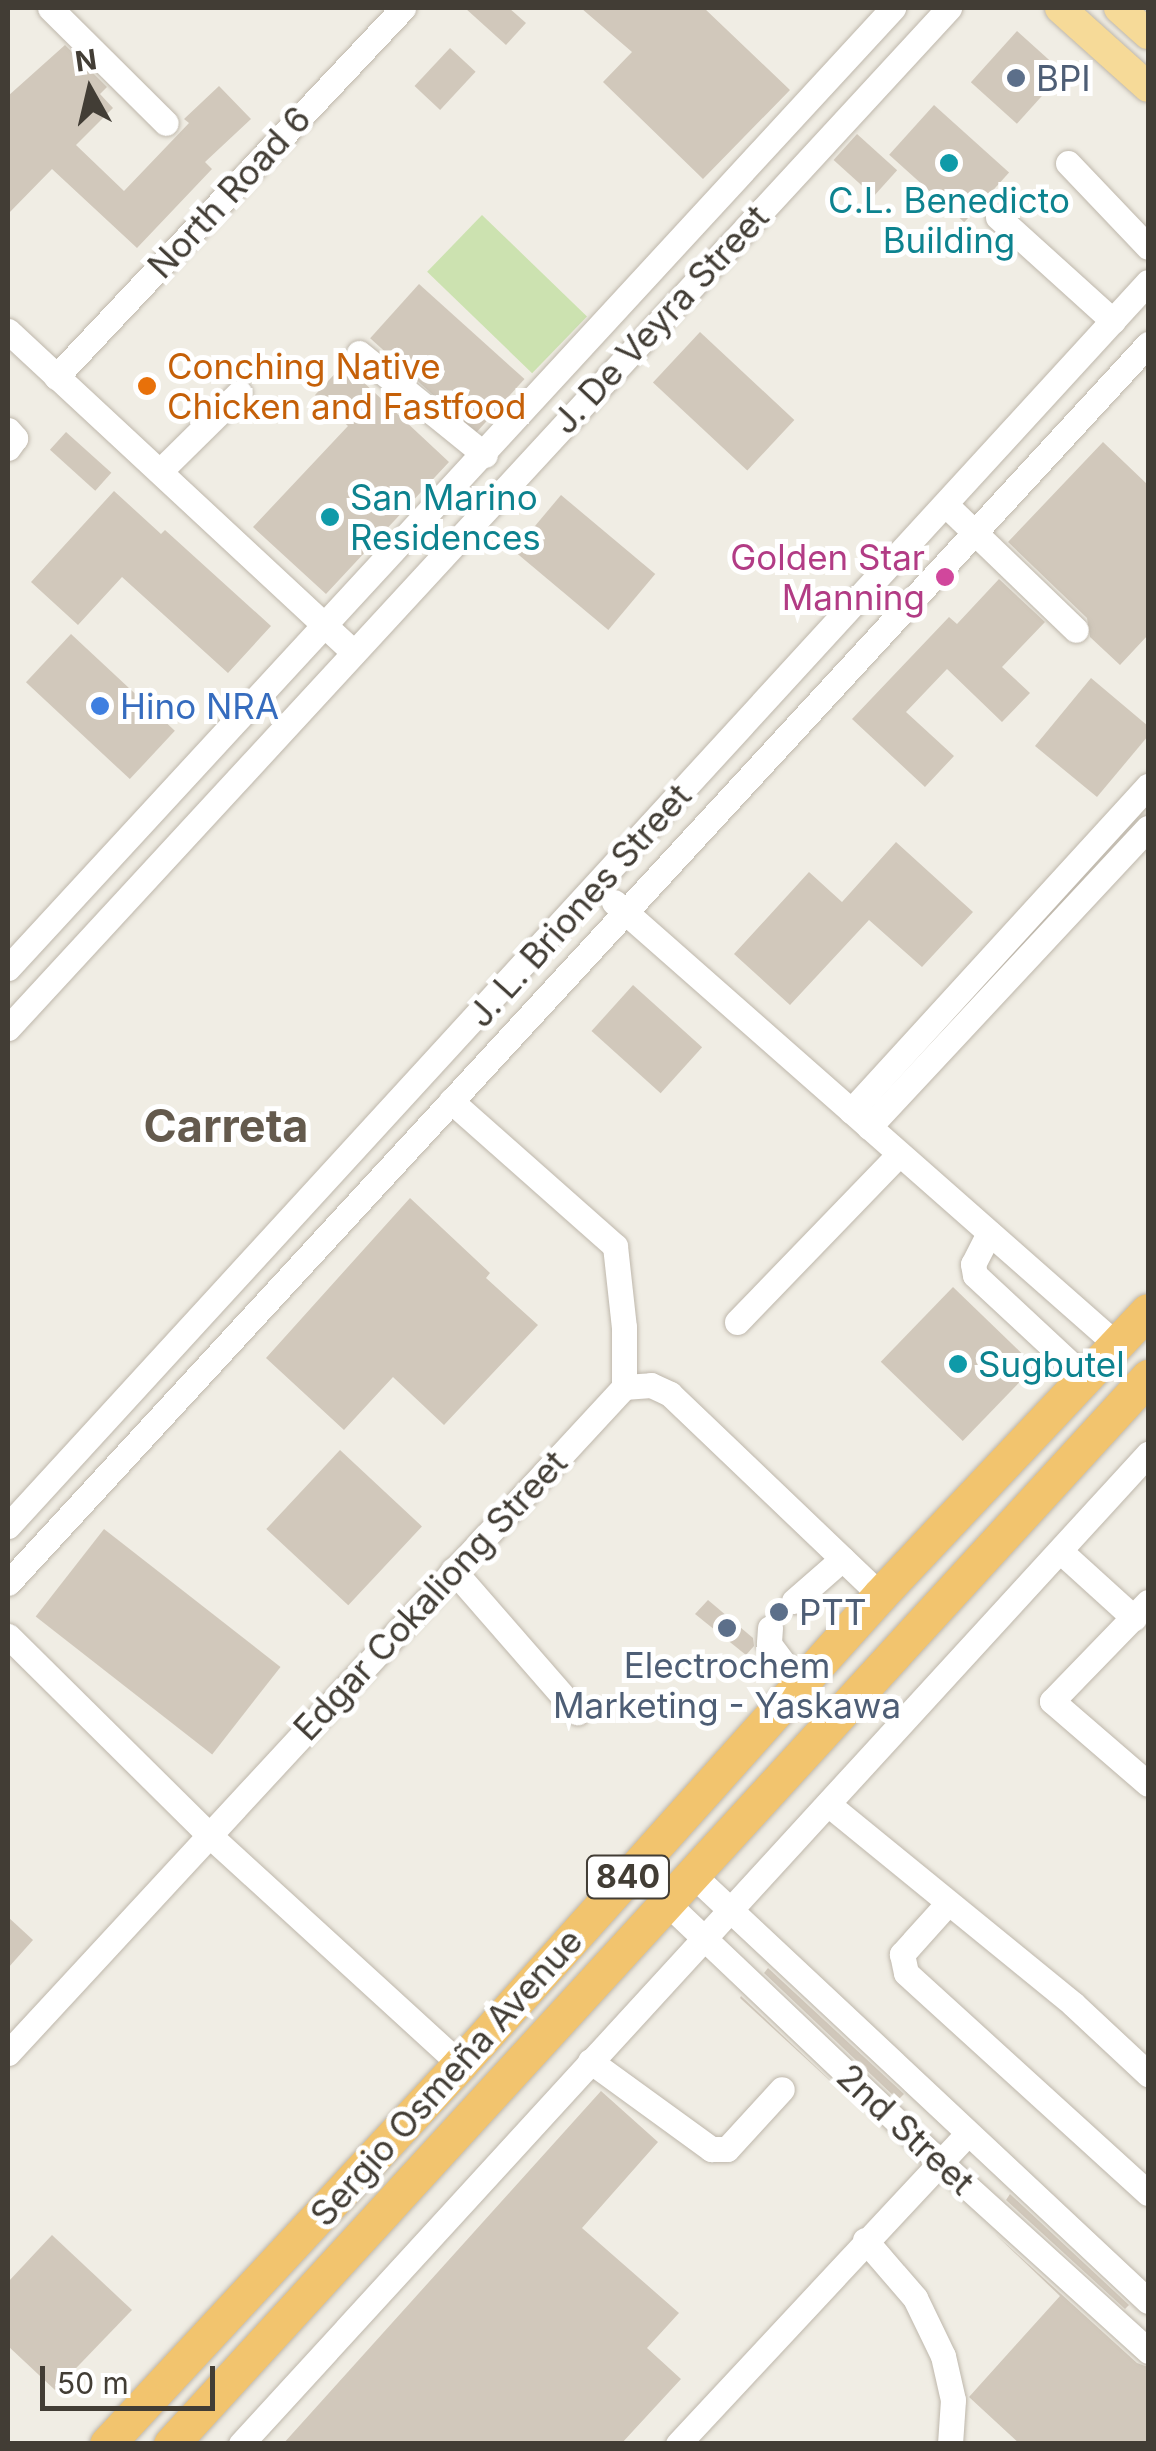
<!DOCTYPE html>
<meta charset="utf-8">
<style>
body{margin:0}
#map{position:relative;width:1156px;height:2451px;overflow:hidden;background:#f0ede4;font-family:Inter,sans-serif}
div>[style]{position:absolute}
[style*='--x']{left:calc(var(--x)*1px);top:calc(var(--y)*1px);width:calc(var(--w)*1px);rotate:calc(var(--a)*1deg)}
.green>*{inset:0;background:#cce2b0;transform-origin:0 0}
.building>*{inset:0;background:#d1c8bb;transform-origin:0 0}
.roads{filter:drop-shadow(0 0 2px #beb7ab) drop-shadow(0 0 2px #beb7ab)}
.minor>*{height:25px;margin:-12.5px;padding:0 12.5px;transform-origin:12.5px;border-radius:12.5px;background:#fff}
.major>*{height:30px;margin:-15px;padding:0 15px;transform-origin:15px;border-radius:15px;background:#f6da98}
.highway>*{height:35px;margin:-17.5px;padding:0 17.5px;transform-origin:17.5px;border-radius:17.5px;background:#f2c46e}
.dots>*{width:28px;height:28px;translate:-50% -50%;box-sizing:border-box;border:5px solid #fff;border-radius:50%}
span{translate:-50% -50%;white-space:nowrap;text-align:center;line-height:1.15;-webkit-text-stroke:10px #fff;paint-order:stroke}
.shield-label span{padding:2px 8px;background:#fff;border:2px solid;border-radius:8px;-webkit-text-stroke-width:0}
.shield-label{font-size:32px;color:#423d35;font-weight:700}
.service-label{font-size:35px;color:#4e5e75}
.left{translate:0 -50%;text-align:left}
.street-label{font-size:35px;color:#423d35}
.culture-label{font-size:35px;color:#0d838f}
.food-label{font-size:35px;color:#c56008}
.hotel-label{font-size:35px;color:#b23c85}
.right{translate:-100% -50%;text-align:right}
.shop-label{font-size:35px;color:#366cbe}
.district-label{font-size:45px;color:#645a4d;font-weight:700}
.frame{position:absolute;inset:0;border:10px solid #423d35;pointer-events:none}
.north{position:absolute;left:40px;top:40px;width:100px;height:100px;-webkit-text-stroke:8px #fff;paint-order:stroke;rotate:352deg;font-size:28px;font-weight:700;line-height:40px;text-align:center;color:#423d35}
.north::after{content:'';display:block;margin:auto;width:35px;height:45px;background:#423d35;clip-path:polygon(50% 0,100% 100%,50% 72%,0 100%)}
.scale{position:absolute;left:40px;top:2366px;width:175px;height:45px;box-sizing:border-box;border:5px solid #423d35;border-top:0;padding-left:12px;font-size:30px;line-height:35px;white-space:nowrap;color:#423d35;-webkit-text-stroke:8px #fff;paint-order:stroke}
</style>
<div id="map">
<div class="green">
<i style="left:482px;top:215px;width:146px;height:79px;rotate:44deg"></i>
</div>
<div class="building">
<i style="clip-path:polygon(465px 8px,509px 8px,526px 23px,506px 45px)"></i>
<i style="clip-path:polygon(581px 8px,704px 8px,790px 90px,703px 179px,603px 82px,632px 52px)"></i>
<i style="left:1017px;top:31px;width:62px;height:69px;rotate:42deg"></i>
<i style="clip-path:polygon(65px 45px,107px 87px,100px 94px,113px 108px,76px 145px,124px 191px,189px 123px,184px 119px,219px 86px,251px 119px,205px 162px,212px 169px,137px 248px,52px 169px,8px 214px,8px 96px)"></i>
<i style="left:450px;top:48px;width:35px;height:52px;rotate:43deg"></i>
<i style="left:934px;top:105px;width:101px;height:67px;rotate:42deg"></i>
<i style="left:857px;top:134px;width:54px;height:35px;rotate:42deg"></i>
<i style="left:419px;top:284px;width:142px;height:73px;rotate:42deg"></i>
<i style="left:700px;top:332px;width:129px;height:69px;rotate:43deg"></i>
<i style="clip-path:polygon(344px 364px,449px 462px,326px 594px,253px 527px,348px 426px,315px 395px)"></i>
<i style="left:66px;top:432px;width:61px;height:24px;rotate:42deg"></i>
<i style="clip-path:polygon(1103px 442px,1148px 485px,1148px 635px,1120px 665px,1090px 637px,1087px 618px,1008px 542px)"></i>
<i style="clip-path:polygon(114px 491px,161px 534px,165px 530px,271px 626px,228px 673px,122px 577px,78px 625px,31px 582px)"></i>
<i style="left:561px;top:495px;width:123px;height:73px;rotate:40deg"></i>
<i style="clip-path:polygon(999px 579px,1045px 622px,1002px 667px,1030px 693px,1002px 722px,947px 669px,906px 712px,954px 756px,925px 787px,852px 719px,949px 617px,957px 624px)"></i>
<i style="left:71px;top:634px;width:142px;height:66px;rotate:43deg"></i>
<i style="clip-path:polygon(1091px 678px,1148px 726px,1148px 736px,1097px 797px,1035px 746px)"></i>
<i style="clip-path:polygon(896px 842px,973px 912px,922px 967px,869px 920px,790px 1005px,734px 954px,809px 872px,842px 902px)"></i>
<i style="left:633px;top:985px;width:93px;height:62px;rotate:42deg"></i>
<i style="clip-path:polygon(410px 1198px,490px 1273px,486px 1278px,538px 1325px,444px 1425px,393px 1377px,344px 1430px,266px 1358px)"></i>
<i style="left:953px;top:1287px;width:114px;height:104px;rotate:44deg"></i>
<i style="left:340px;top:1450px;width:112px;height:108px;rotate:43deg"></i>
<i style="left:104px;top:1529px;width:224px;height:111px;rotate:38deg"></i>
<i style="clip-path:polygon(708px 1600px,753px 1638px,754px 1646px,746px 1655px,695px 1614px)"></i>
<i style="clip-path:polygon(8px 1917px,33px 1940px,8px 1968px)"></i>
<i style="clip-path:polygon(768px 1968px,904px 2094px,898px 2100px,764px 1973px)"></i>
<i style="clip-path:polygon(741px 1996px,851px 2100px,740px 1998px)"></i>
<i style="clip-path:polygon(601px 2091px,658px 2142px,582px 2228px,679px 2313px,647px 2348px,681px 2379px,621px 2444px,283px 2444px)"></i>
<i style="clip-path:polygon(1010px 2194px,1129px 2305px,1125px 2309px,1006px 2200px)"></i>
<i style="clip-path:polygon(994px 2233px,1137px 2363px,1148px 2367px,1148px 2444px,1020px 2444px,969px 2397px,1060px 2296px)"></i>
<i style="clip-path:polygon(52px 2235px,132px 2310px,55px 2390px,8px 2346px,8px 2282px)"></i>
</div>
<div class="roads">
<div class="minor">
<i style="--x:50;--y:8;--w:163;--a:44.8"></i>
<i style="--x:1068;--y:163;--w:116;--a:46.4"></i>
<i style="--x:998;--y:217;--w:155;--a:42.1"></i>
<i style="--x:8;--y:331;--w:472;--a:42.9"></i>
<i style="--x:359;--y:353;--w:162;--a:39"></i>
<i style="--x:56;--y:377;--w:507;--a:-46.76"></i>
<i style="--x:8;--y:430;--w:11;--a:49"></i>
<i style="--x:15;--y:438;--w:12;--a:125"></i>
<i style="--x:161;--y:470;--w:110;--a:-44.6"></i>
<i style="--x:946;--y:505;--w:180;--a:43.9"></i>
<i style="--x:614;--y:902;--w:670;--a:41.37"></i>
<i style="--x:8;--y:968;--w:1306;--a:-47.33"></i>
<i style="--x:8;--y:1028;--w:1388;--a:-47.31"></i>
<i style="--x:451;--y:1101;--w:219;--a:41.5"></i>
<i style="--x:615;--y:1246;--w:81;--a:83.7"></i>
<i style="--x:624;--y:1327;--w:60;--a:90"></i>
<i style="--x:851;--y:1111;--w:440;--a:-47.6"></i>
<i style="--x:869;--y:1127;--w:409;--a:-47"></i>
<i style="--x:989;--y:1233;--w:35;--a:117"></i>
<i style="--x:973;--y:1264;--w:11;--a:80"></i>
<i style="--x:975;--y:1275;--w:151;--a:42.9"></i>
<i style="--x:737;--y:1322;--w:233;--a:-46"></i>
<i style="--x:8;--y:1526;--w:1687;--a:-47.5"></i>
<i style="--x:1060;--y:1551;--w:100;--a:42.2"></i>
<i style="--x:453;--y:1570;--w:189;--a:48.9"></i>
<i style="--x:8;--y:1583;--w:1684;--a:-47.38"></i>
<i style="--x:794;--y:1601;--w:64;--a:-41.2"></i>
<i style="--x:1148;--y:1602;--w:138;--a:134.1"></i>
<i style="--x:1052;--y:1701;--w:127;--a:40.8"></i>
<i style="--x:770;--y:1628;--w:16;--a:94"></i>
<i style="--x:769;--y:1644;--w:51;--a:52.9"></i>
<i style="--x:8;--y:1636;--w:281;--a:44.7"></i>
<i style="--x:208;--y:1834;--w:341;--a:42.4"></i>
<i style="--x:828;--y:1804;--w:316;--a:39.2"></i>
<i style="--x:1073;--y:2004;--w:103;--a:43"></i>
<i style="--x:693;--y:1875;--w:623;--a:43.11"></i>
<i style="--x:667;--y:1903;--w:378;--a:43.5"></i>
<i style="--x:941;--y:2163;--w:280;--a:42.2"></i>
<i style="--x:948;--y:1903;--w:69;--a:132"></i>
<i style="--x:902;--y:1954;--w:19;--a:78"></i>
<i style="--x:906;--y:1973;--w:327;--a:42.3"></i>
<i style="--x:8;--y:2053;--w:907;--a:-47.23"></i>
<i style="--x:624;--y:1387;--w:27;--a:-4"></i>
<i style="--x:651;--y:1385;--w:21;--a:25"></i>
<i style="--x:670;--y:1394;--w:291;--a:43.7"></i>
<i style="--x:590;--y:2061;--w:150;--a:36"></i>
<i style="--x:711;--y:2149;--w:16;--a:0"></i>
<i style="--x:727;--y:2149;--w:81;--a:-47.5"></i>
<i style="--x:865;--y:2240;--w:77;--a:49.2"></i>
<i style="--x:915;--y:2298;--w:64;--a:64.2"></i>
<i style="--x:943;--y:2356;--w:45;--a:77.2"></i>
<i style="--x:953;--y:2400;--w:44;--a:93.9"></i>
<i style="--x:241;--y:2444;--w:1343;--a:-47.51"></i>
<i style="--x:678;--y:2444;--w:424;--a:-47"></i>
</div>
<div class="major">
<i style="--x:1060;--y:8;--w:118;--a:41.9"></i>
<i style="--x:1119;--y:8;--w:39;--a:42"></i>
</div>
<div class="highway">
<i style="--x:107;--y:2444;--w:519;--a:-47.11"></i>
<i style="--x:460;--y:2064;--w:630;--a:-48.15"></i>
<i style="--x:880;--y:1595;--w:390;--a:-46.7"></i>
<i style="--x:171;--y:2444;--w:1447;--a:-47.52"></i>
</div>
</div>
<div class="dots">
<i style="left:1016px;top:78px;background:#5c6f8a"></i>
<i style="left:949px;top:163px;background:#0f9aa8"></i>
<i style="left:147px;top:386px;background:#e8710a"></i>
<i style="left:330px;top:517px;background:#0f9aa8"></i>
<i style="left:945px;top:577px;background:#d1479c"></i>
<i style="left:100px;top:706px;background:#3f7fe0"></i>
<i style="left:958px;top:1364px;background:#0f9aa8"></i>
<i style="left:779px;top:1612px;background:#5c6f8a"></i>
<i style="left:727px;top:1628px;background:#5c6f8a"></i>
</div>
<div class="shield-label">
<span style="left:628px;top:1877px">840</span>
</div>
<div class="service-label">
<span class="left" style="left:1036px;top:78px">BPI</span>
<span class="left" style="left:799px;top:1612px">PTT</span>
<span style="left:727px;top:1685px">Electrochem<br>Marketing - Yaskawa</span>
</div>
<div class="street-label">
<span style="left:229px;top:192px;rotate:-47deg">North Road 6</span>
<span style="left:660px;top:319px;rotate:-47deg">J. De Veyra Street</span>
<span style="left:579px;top:905px;rotate:-48deg">J. L. Briones Street</span>
<span style="left:430px;top:1595px;rotate:-47deg">Edgar Cokaliong Street</span>
<span style="left:446px;top:2077px;rotate:-48deg">Sergio Osmeña Avenue</span>
<span style="left:906px;top:2129px;rotate:43deg">2nd Street</span>
</div>
<div class="culture-label">
<span style="left:949px;top:220px">C.L. Benedicto<br>Building</span>
<span class="left" style="left:350px;top:517px">San Marino<br>Residences</span>
<span class="left" style="left:978px;top:1364px">Sugbutel</span>
</div>
<div class="food-label">
<span class="left" style="left:167px;top:386px">Conching Native<br>Chicken and Fastfood</span>
</div>
<div class="hotel-label">
<span class="right" style="left:925px;top:577px">Golden Star<br>Manning</span>
</div>
<div class="shop-label">
<span class="left" style="left:120px;top:706px">Hino NRA</span>
</div>
<div class="district-label">
<span style="left:226px;top:1126px">Carreta</span>
</div>
<div class="frame"></div>
<div class="north">N</div>
<div class="scale">50 m</div>
</div>
